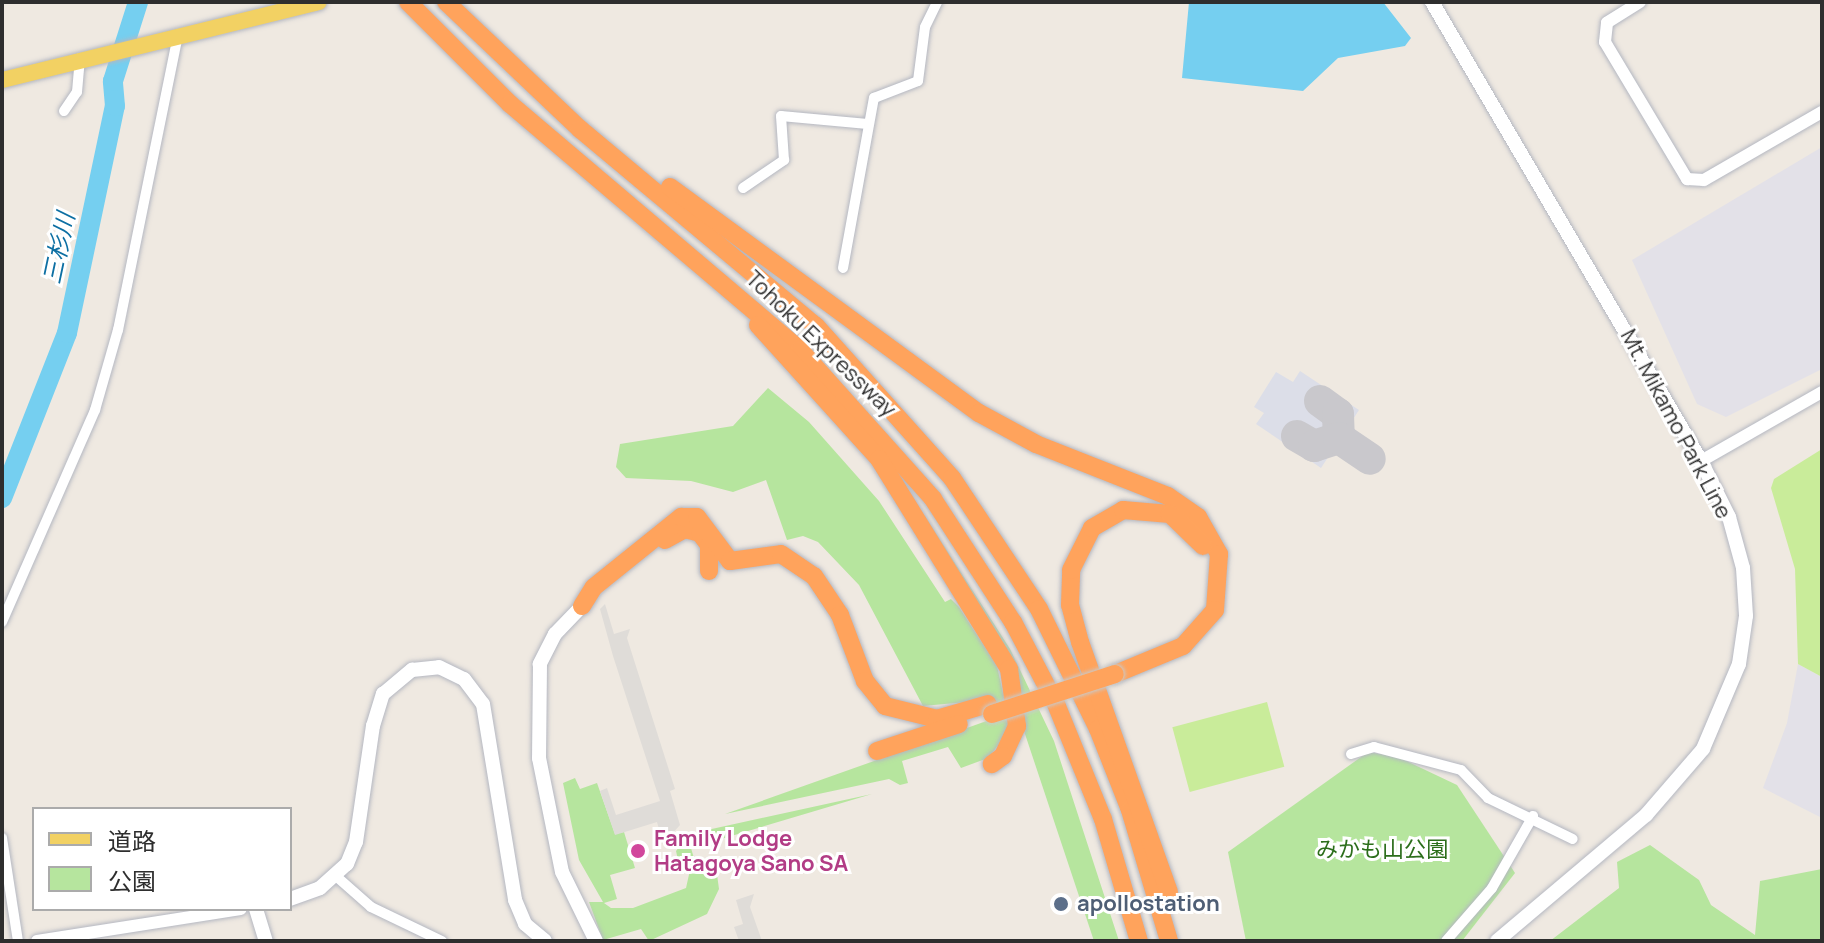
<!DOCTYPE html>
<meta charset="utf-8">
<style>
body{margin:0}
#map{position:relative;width:1824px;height:943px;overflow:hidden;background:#efe9e1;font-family:Manrope,"Noto Sans JP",sans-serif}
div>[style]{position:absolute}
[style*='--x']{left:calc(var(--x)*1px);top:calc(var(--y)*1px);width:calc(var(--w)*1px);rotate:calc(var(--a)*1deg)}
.industrial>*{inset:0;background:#e3e1e8}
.airport>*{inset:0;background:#dcdee8}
.green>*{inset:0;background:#b6e59e}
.pitch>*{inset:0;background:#c9ec9a;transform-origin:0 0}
.plaza>*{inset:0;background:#dfdcd8}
.water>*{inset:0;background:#75cff0}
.river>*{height:20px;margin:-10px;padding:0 10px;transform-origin:10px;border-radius:10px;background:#75cff0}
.taxiway>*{height:32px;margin:-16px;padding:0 16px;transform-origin:16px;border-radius:16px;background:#c9c8cc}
.roads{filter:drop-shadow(0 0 2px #b4b7c1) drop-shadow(0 0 2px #b4b7c1)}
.minor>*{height:10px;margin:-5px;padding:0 5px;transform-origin:5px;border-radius:5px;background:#fff}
.tertiary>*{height:12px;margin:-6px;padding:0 6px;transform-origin:6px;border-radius:6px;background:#fff}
.secondary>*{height:14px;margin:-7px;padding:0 7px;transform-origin:7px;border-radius:7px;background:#fff}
.primary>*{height:16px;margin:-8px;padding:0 8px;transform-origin:8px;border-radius:8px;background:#f2d163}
.motorway>*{height:18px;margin:-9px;padding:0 9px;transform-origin:9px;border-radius:9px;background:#ffa35c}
.bridges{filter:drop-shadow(0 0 2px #c9c9c9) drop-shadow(0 0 2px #c9c9c9)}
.motorway-bridge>*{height:18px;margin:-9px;padding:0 9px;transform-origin:9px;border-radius:9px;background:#ffa35c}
.dots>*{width:22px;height:22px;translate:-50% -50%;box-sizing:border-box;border:4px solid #fff;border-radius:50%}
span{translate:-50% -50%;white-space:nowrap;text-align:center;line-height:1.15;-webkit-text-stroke:6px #fff;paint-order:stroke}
.street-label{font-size:22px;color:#2e2e2e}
.hotel-label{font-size:22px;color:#b23c85;font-weight:700}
.left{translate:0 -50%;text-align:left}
.park-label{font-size:22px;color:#2c6e1b}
.service-label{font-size:22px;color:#4e5e75;font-weight:700}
.water-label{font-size:24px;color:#0d6fa3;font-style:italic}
.frame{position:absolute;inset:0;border:4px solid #2e2e2e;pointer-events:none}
.legend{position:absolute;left:32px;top:807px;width:260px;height:104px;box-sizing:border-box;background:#fff;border:2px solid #ababab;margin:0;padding:10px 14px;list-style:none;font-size:24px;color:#2e2e2e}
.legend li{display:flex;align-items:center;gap:16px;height:40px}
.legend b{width:40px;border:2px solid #ababab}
</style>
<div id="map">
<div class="industrial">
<i style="clip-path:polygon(1822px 147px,1822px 369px,1726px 417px,1697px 404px,1632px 260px)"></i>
<i style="clip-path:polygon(1798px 664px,1822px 677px,1822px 818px,1763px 788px,1787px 723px)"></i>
</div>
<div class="airport">
<i style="clip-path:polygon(1300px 371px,1359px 410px,1321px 468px,1256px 424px,1264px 413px,1254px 407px,1276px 372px,1293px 382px)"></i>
</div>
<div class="green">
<i style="clip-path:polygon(768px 388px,809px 422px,879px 501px,945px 602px,951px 599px,959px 607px,997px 666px,1011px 729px,988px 758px,961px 768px,948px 747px,902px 761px,908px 783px,900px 785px,889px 779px,725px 814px,995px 718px,988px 700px,923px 706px,859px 585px,818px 542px,803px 536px,787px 540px,766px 480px,733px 492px,691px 481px,626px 478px,616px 467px,620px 444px,733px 426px)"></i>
<i style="clip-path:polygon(923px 513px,1010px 649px,1054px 741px,1119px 941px,1094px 941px,1024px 731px,1019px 681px)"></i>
<i style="clip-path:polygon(1368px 752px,1398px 757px,1457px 785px,1515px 873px,1462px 941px,1246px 941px,1228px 852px)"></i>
<i style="clip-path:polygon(575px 778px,580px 789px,597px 783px,615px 834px,624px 832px,635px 868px,610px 875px,617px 899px,604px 903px,611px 908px,633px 908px,686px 888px,690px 870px,681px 873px,676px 851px,689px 834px,872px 794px,691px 848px,696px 865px,715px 860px,719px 889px,707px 914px,649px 941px,641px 929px,603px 940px,589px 902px,603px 902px,579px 860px,563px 783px)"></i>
<i style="clip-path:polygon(1650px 845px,1699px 880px,1711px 905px,1755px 935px,1760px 881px,1822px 869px,1822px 941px,1550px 941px,1619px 888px,1617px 862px)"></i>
</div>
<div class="pitch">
<i style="clip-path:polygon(1822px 449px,1822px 677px,1798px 664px,1795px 569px,1771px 488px,1774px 479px)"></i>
<i style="left:1267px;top:702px;width:67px;height:98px;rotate:75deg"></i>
</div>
<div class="plaza">
<i style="clip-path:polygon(605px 604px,614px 634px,630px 629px,627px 638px,675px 789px,670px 791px,680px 825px,663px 844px,657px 822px,615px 835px,600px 791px,607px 788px,616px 815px,660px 801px,613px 656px,600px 609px)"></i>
<i style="clip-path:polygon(754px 894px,750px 907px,762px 941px,739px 941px,734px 927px,743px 924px,736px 900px)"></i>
</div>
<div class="water">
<i style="clip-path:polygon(1189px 2px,1383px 2px,1411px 38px,1405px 46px,1338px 58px,1303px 91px,1182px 78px)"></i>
</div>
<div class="river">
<i style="--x:2;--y:498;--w:177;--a:-68.5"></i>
<i style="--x:67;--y:333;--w:232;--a:-78.1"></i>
<i style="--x:115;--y:106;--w:25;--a:-95"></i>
<i style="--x:113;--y:81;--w:83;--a:-72.4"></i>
</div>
<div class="taxiway">
<i style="--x:1320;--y:401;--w:22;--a:36"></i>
<i style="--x:1338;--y:414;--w:24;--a:88"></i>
<i style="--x:1297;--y:436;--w:20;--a:30"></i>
<i style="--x:1314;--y:446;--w:26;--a:-18"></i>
<i style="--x:1339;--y:438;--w:37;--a:34"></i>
</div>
<div class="roads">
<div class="minor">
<i style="--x:64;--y:111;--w:23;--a:-56"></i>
<i style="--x:77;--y:92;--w:34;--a:-85"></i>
<i style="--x:743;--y:188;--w:50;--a:-34.3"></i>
<i style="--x:784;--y:160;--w:44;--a:-93.9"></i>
<i style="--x:781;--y:116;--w:87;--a:5.3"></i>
<i style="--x:843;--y:268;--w:173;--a:-79.7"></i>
<i style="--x:874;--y:98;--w:47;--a:-21.1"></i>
<i style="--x:918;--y:81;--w:54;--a:-82.6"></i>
<i style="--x:925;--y:27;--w:28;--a:-64"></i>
<i style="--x:2;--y:622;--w:232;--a:-66.3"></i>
<i style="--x:95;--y:410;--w:83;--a:-74"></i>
<i style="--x:118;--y:330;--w:300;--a:-78.5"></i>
<i style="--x:1351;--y:754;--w:24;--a:-17"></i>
<i style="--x:1374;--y:747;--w:90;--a:14.8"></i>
<i style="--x:1461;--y:770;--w:39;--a:46"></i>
<i style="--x:1488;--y:798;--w:94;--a:25.8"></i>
<i style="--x:2;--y:838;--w:104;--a:81.2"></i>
<i style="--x:337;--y:877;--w:45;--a:41.4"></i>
<i style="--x:371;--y:907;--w:79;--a:25.6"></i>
<i style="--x:1446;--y:941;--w:70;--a:-49"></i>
<i style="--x:1492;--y:888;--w:83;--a:-60.3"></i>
</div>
<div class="tertiary">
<i style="--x:1640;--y:2;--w:39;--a:148"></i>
<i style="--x:1607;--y:23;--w:19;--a:96"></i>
<i style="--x:1605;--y:42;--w:160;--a:59.1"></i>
<i style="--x:1687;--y:179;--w:17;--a:3"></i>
<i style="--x:1704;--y:180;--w:136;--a:-30"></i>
<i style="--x:1701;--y:461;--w:139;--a:-29.7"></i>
<i style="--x:37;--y:941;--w:206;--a:-8.9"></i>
</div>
<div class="secondary">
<i style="--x:1432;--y:2;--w:532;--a:59.63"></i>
<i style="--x:1701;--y:461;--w:63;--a:63.4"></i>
<i style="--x:1729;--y:517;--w:53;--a:74.6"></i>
<i style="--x:1743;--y:568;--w:48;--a:86.4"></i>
<i style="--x:1746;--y:616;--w:49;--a:98.3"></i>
<i style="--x:1739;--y:664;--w:92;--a:113"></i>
<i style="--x:1703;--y:749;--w:87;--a:130.8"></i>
<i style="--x:1646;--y:815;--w:195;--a:139.8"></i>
<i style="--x:582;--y:606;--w:39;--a:134"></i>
<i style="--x:555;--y:634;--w:34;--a:117"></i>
<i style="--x:540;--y:664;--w:94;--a:90.6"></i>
<i style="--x:539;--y:758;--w:116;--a:78.6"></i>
<i style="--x:562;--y:872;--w:77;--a:63.8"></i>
<i style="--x:290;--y:899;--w:32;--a:-20"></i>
<i style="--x:320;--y:888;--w:36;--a:-42"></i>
<i style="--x:347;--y:864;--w:24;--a:-68"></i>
<i style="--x:356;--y:842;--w:117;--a:-81.7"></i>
<i style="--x:373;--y:726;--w:34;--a:-73"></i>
<i style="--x:383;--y:694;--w:38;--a:-40"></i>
<i style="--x:412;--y:670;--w:27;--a:-6"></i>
<i style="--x:439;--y:667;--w:28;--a:26"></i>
<i style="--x:464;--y:679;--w:31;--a:53"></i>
<i style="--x:483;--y:704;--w:199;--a:80.7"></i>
<i style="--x:515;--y:900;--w:26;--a:67"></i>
<i style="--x:525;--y:924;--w:26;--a:40"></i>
<i style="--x:256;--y:909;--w:34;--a:73"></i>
</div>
<div class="primary">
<i style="--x:2;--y:80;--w:326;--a:-13.8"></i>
</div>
<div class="motorway">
<i style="--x:408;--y:2;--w:144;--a:45"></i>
<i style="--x:510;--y:104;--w:380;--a:40.3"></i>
<i style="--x:800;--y:350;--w:200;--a:48.2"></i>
<i style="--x:933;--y:499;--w:147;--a:57"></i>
<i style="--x:1013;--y:622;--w:93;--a:62.3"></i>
<i style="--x:1056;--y:704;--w:124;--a:67.8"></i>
<i style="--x:1103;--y:819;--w:127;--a:73.6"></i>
<i style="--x:446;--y:2;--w:185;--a:43.5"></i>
<i style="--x:580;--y:129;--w:307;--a:39.9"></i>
<i style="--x:816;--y:326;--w:204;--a:48.2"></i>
<i style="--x:952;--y:478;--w:157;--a:56.4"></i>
<i style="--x:1039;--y:609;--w:134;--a:63.8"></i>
<i style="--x:1098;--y:729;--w:87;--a:68.4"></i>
<i style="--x:1130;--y:810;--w:137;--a:73.4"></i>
<i style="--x:670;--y:187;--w:383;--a:36.2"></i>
<i style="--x:979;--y:413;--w:65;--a:28.5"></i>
<i style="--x:1036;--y:444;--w:142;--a:21.5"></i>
<i style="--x:1168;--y:496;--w:37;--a:35"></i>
<i style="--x:1198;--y:517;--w:43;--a:60.4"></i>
<i style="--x:1219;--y:554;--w:56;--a:94.1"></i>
<i style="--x:1215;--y:610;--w:48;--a:131.6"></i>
<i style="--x:1183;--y:646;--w:74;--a:157.6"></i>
<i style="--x:758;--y:325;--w:181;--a:47.9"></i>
<i style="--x:879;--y:459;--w:247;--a:58.2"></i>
<i style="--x:1009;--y:669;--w:58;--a:82"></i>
<i style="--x:1017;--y:726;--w:33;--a:115"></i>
<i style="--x:1003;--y:756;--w:14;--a:144"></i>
<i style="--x:665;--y:540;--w:23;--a:-29"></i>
<i style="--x:685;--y:529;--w:16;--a:15"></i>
<i style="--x:700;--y:533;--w:15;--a:53"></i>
<i style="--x:709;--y:545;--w:26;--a:90"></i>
<i style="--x:582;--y:606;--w:22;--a:-58"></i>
<i style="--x:594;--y:587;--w:112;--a:-38.8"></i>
<i style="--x:681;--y:517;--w:16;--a:0"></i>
<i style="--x:697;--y:517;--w:55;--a:53.1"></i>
<i style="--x:730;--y:561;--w:51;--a:-7.8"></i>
<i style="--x:781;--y:554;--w:40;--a:34"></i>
<i style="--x:814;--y:576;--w:47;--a:56.3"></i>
<i style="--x:840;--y:615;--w:71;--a:69.3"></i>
<i style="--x:865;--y:681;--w:32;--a:51"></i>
<i style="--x:885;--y:706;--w:54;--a:14"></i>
<i style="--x:937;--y:719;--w:53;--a:-16.4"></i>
<i style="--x:877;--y:751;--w:86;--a:-18.2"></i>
<i style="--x:1169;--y:892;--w:265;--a:-109.6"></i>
<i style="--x:1080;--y:642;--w:38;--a:-105"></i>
<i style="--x:1070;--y:605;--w:35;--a:-88"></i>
<i style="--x:1071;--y:570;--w:47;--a:-63.4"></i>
<i style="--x:1092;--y:528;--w:36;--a:-30"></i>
<i style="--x:1123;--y:510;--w:47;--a:4.9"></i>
<i style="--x:1170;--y:514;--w:46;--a:44.1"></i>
</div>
</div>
<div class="bridges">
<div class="motorway-bridge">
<i style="--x:992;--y:714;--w:129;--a:-18"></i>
</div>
</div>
<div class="dots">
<i style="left:638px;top:851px;background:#d1479c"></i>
<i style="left:1061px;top:904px;background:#5c6f8a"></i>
</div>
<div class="street-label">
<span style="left:821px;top:344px;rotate:44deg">Tohoku Expressway</span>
<span style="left:1676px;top:424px;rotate:62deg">Mt. Mikamo Park Line</span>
</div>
<div class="hotel-label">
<span class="left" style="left:654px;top:851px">Family Lodge<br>Hatagoya Sano SA</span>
</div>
<div class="park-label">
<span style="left:1382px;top:850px">みかも山公園</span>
</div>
<div class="service-label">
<span class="left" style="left:1077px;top:904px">apollostation</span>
</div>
<div class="water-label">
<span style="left:58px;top:248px;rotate:-78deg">三杉川</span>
</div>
<div class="frame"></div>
<ul class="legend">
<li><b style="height:10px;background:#f2d163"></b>道路</li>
<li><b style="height:22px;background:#b6e59e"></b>公園</li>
</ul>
</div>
